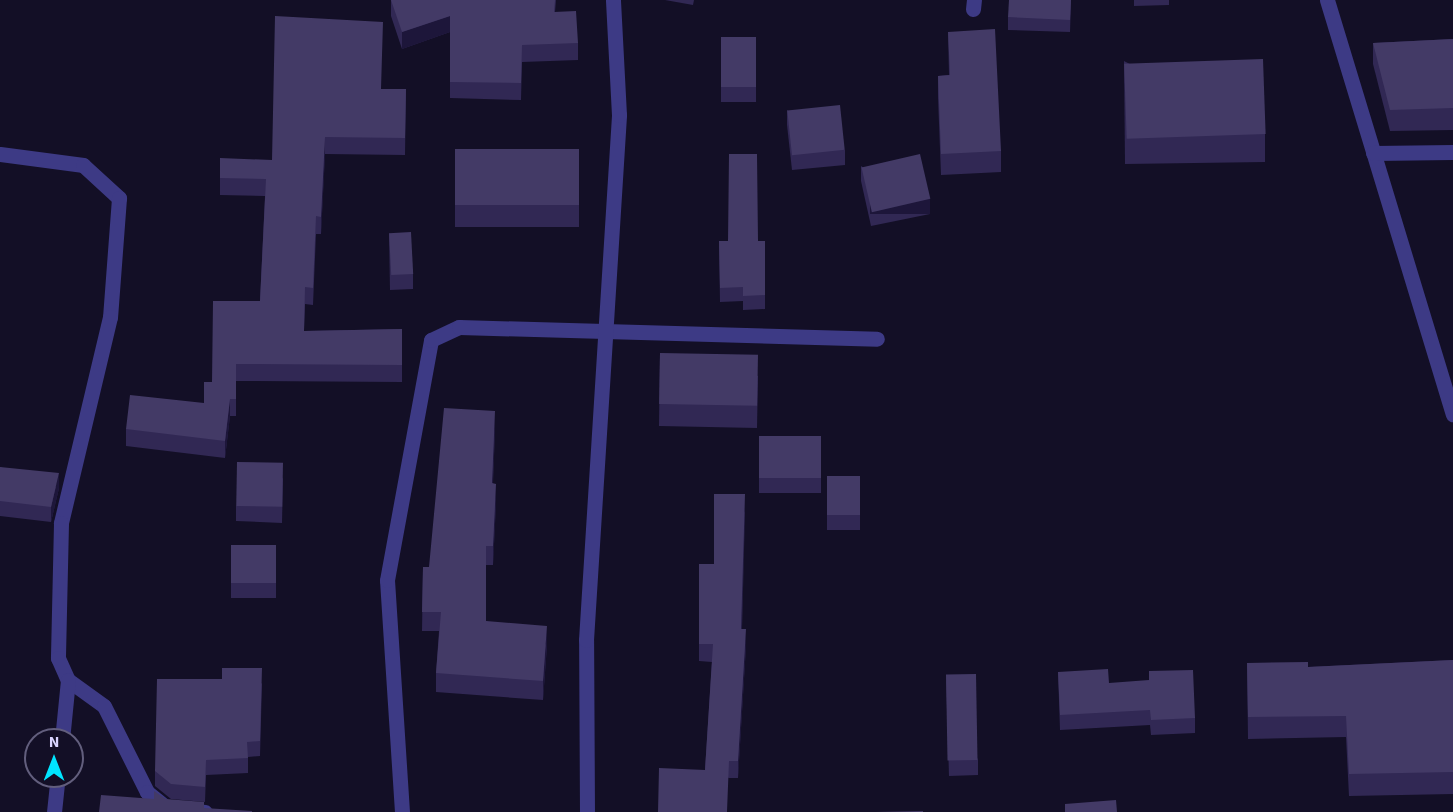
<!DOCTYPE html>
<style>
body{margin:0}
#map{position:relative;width:1453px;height:812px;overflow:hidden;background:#130f26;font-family:"Source Sans 3",sans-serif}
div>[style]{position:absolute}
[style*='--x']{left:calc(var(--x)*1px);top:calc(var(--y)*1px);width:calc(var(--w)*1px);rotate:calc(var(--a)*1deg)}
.street>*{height:15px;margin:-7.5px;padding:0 7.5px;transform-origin:7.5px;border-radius:7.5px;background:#3d3a85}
.wall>*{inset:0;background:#312854;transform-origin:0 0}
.shaded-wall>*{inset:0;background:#1d163a;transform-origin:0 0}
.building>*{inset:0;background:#433a66;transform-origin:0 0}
span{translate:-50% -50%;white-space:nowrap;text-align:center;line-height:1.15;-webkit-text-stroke:4.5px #130f26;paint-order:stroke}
.north{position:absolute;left:24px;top:728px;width:60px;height:60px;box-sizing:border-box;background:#130f26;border:2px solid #625e7d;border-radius:50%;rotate:0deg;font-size:16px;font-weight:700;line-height:24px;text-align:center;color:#d9d4ff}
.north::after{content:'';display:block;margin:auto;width:21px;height:27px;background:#00e5ff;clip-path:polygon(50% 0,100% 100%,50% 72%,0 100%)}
</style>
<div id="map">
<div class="street">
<i style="--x:1327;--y:0;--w:433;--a:73.1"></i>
<i style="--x:973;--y:9;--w:9;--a:-84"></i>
<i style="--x:1373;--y:153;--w:80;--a:-0.7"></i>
<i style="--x:0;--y:154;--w:84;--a:7.5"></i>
<i style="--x:83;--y:165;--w:49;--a:42.5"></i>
<i style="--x:119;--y:198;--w:119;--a:94.3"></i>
<i style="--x:110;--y:317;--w:212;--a:103.4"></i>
<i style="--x:61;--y:523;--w:135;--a:91.3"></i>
<i style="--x:58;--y:658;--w:24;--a:66"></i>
<i style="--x:68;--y:680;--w:44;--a:35.8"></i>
<i style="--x:104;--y:706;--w:96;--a:63.4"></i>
<i style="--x:147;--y:792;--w:26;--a:39"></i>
<i style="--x:167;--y:808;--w:38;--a:6"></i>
<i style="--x:62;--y:740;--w:60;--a:-84.3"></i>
<i style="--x:54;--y:812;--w:36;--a:-84"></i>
<i style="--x:402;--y:812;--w:232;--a:-93.7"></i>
<i style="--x:387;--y:580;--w:244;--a:-79.6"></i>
<i style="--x:431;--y:340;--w:31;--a:-25"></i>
<i style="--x:459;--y:327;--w:418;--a:1.6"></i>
<i style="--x:587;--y:812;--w:172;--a:-90.3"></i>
<i style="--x:586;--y:640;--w:526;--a:-86.4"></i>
<i style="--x:619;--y:115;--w:115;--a:-93"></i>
</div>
<div class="wall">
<i style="clip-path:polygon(391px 0,556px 0,555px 12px,578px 43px,578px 60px,522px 62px,521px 100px,450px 98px,450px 32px,402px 49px,391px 16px)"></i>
<i style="clip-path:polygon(665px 0,694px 0,693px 5px)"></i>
<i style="clip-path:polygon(1071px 0,1070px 32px,1008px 30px,1008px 17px)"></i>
<i style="clip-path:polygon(1134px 0,1169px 0,1169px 5px,1134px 6px)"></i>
<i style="clip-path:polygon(948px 32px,1001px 151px,1001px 172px,941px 175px,938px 98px,938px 76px,949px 75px)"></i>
<i style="left:721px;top:37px;width:35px;height:65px"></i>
<i style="clip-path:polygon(1453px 39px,1453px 130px,1390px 131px,1373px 64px,1373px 43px)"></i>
<i style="clip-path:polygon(1124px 61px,1265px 134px,1265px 162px,1125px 164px)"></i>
<i style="clip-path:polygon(382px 89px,406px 89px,405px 155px,325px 154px,321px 234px,316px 234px,313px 305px,305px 304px,304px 331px,402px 329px,402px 382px,236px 381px,236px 416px,230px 416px,225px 458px,126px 446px,126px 429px,204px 403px,212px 382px,260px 301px,265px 196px,220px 195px,220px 178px,272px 160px)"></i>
<i style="clip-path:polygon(787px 110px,845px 150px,845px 165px,792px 170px,787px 125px)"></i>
<i style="left:455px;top:149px;width:124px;height:78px"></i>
<i style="clip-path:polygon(861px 166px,930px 214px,871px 226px,861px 181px)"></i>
<i style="clip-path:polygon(389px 233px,413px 274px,413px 289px,390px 290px)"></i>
<i style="clip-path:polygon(719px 241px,765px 241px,765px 309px,743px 310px,743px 301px,720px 302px)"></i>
<i style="clip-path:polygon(660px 353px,758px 376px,757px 428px,659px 426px)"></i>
<i style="clip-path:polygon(495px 430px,493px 483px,496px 503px,493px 565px,486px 565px,486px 621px,547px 645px,543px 700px,436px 692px,436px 673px,439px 631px,422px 631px,423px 567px,429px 567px)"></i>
<i style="left:821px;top:436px;width:57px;height:62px;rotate:90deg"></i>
<i style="clip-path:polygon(0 467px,59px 488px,51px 522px,0 516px)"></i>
<i style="left:827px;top:476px;width:33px;height:54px"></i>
<i style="clip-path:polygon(283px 478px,282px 523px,236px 521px,236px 506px)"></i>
<i style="clip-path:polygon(745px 511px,742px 629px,746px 646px,738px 778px,729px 778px,705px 770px,712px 662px,699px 661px,699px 564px,714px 564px)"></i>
<i style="left:231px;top:545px;width:45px;height:53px"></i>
<i style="clip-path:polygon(1453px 660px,1453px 794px,1349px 796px,1346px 737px,1248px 739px,1247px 663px,1308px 667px)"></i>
<i style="clip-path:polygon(1058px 672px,1109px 683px,1195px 718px,1195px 733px,1151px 735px,1150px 725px,1060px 730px)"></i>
<i style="clip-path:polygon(946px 675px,978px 760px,978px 775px,949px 776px)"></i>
<i style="clip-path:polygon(262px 683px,260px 756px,248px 757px,248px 773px,206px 775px,205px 802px,171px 799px,155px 786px,155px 771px)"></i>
</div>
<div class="shaded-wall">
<i style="clip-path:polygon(450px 16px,450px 32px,402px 49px,402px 32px)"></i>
<i style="clip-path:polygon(325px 137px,325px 154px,321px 234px,321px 217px)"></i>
<i style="left:930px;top:199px;width:15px;height:60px;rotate:90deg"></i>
<i style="clip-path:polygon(230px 399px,230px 416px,225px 458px,225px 441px)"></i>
<i style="clip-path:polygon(495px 411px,495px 430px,492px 503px,492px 483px)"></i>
<i style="clip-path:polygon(59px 473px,59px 488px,51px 522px,51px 507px)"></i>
<i style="clip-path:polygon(496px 484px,496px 503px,493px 565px,493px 546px)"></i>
<i style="clip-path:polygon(745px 494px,745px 511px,741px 646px,741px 629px)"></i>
<i style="clip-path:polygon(547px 626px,547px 645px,543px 700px,543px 681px)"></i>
<i style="clip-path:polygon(746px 629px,746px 646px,738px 778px,738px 761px)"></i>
</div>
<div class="building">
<i style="clip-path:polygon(391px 0,555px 0,554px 12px,576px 11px,578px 43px,522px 45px,521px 83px,450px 82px,450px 16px,402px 32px)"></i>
<i style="clip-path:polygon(1009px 0,1071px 0,1070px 20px,1008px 17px)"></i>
<i style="clip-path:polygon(275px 16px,383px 22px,381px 89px,406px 89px,405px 138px,325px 137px,321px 217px,316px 216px,313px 288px,305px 287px,304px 331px,402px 329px,402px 365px,236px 364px,236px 399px,230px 399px,225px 441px,126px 429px,130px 395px,204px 403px,204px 382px,212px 382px,213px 301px,260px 301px,266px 179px,220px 178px,220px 158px,272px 160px)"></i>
<i style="clip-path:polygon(995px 29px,1001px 151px,941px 154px,938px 76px,950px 75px,948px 32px)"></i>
<i style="left:721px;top:37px;width:35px;height:50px"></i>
<i style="clip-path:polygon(1453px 39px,1453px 108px,1390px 110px,1373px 43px)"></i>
<i style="left:1263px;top:59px;width:75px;height:139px;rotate:88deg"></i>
<i style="left:840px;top:105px;width:45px;height:53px;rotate:84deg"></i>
<i style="left:455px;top:149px;width:124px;height:56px"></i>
<i style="clip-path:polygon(729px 154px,757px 154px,758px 241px,765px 241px,765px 295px,743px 296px,743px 287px,720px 288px,719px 241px,728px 241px)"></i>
<i style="left:920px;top:154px;width:46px;height:60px;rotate:77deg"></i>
<i style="left:411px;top:232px;width:42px;height:22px;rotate:87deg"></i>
<i style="left:660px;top:353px;width:98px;height:51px;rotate:1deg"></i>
<i style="clip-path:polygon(444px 408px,495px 411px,492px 483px,496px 484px,493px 546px,486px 546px,486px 621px,547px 626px,543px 681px,436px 673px,441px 612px,422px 612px,423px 567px,429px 567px)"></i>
<i style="left:821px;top:436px;width:42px;height:62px;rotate:90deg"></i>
<i style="left:237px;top:462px;width:46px;height:44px;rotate:1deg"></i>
<i style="clip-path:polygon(0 467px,59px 473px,51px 507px,0 501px)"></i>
<i style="left:827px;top:476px;width:33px;height:39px"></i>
<i style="clip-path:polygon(714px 494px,745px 494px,741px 629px,746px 629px,738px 761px,729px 761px,727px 812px,658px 812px,659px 768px,705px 770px,713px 644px,699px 644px,699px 564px,714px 564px)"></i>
<i style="left:231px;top:545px;width:45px;height:38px"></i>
<i style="clip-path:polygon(1453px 660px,1453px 772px,1349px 774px,1346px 716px,1248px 717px,1247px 663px,1308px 662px,1308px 667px)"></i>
<i style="clip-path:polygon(222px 668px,262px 668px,260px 741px,247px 742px,248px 758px,206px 760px,205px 787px,171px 784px,155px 771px,157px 679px,222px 679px)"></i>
<i style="clip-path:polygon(1108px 669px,1109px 683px,1149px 680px,1149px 671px,1193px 670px,1195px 718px,1151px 720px,1150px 710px,1060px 715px,1058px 672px)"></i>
<i style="left:976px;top:674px;width:86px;height:30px;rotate:89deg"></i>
<i style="clip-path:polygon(154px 791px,166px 799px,204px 802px,204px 808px,252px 811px,252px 812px,99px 812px,101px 795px,154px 799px)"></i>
<i style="clip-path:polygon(1116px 800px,1117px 812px,1065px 812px,1065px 804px)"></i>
<i style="clip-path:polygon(923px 811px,923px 812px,875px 812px)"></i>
</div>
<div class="north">N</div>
</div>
